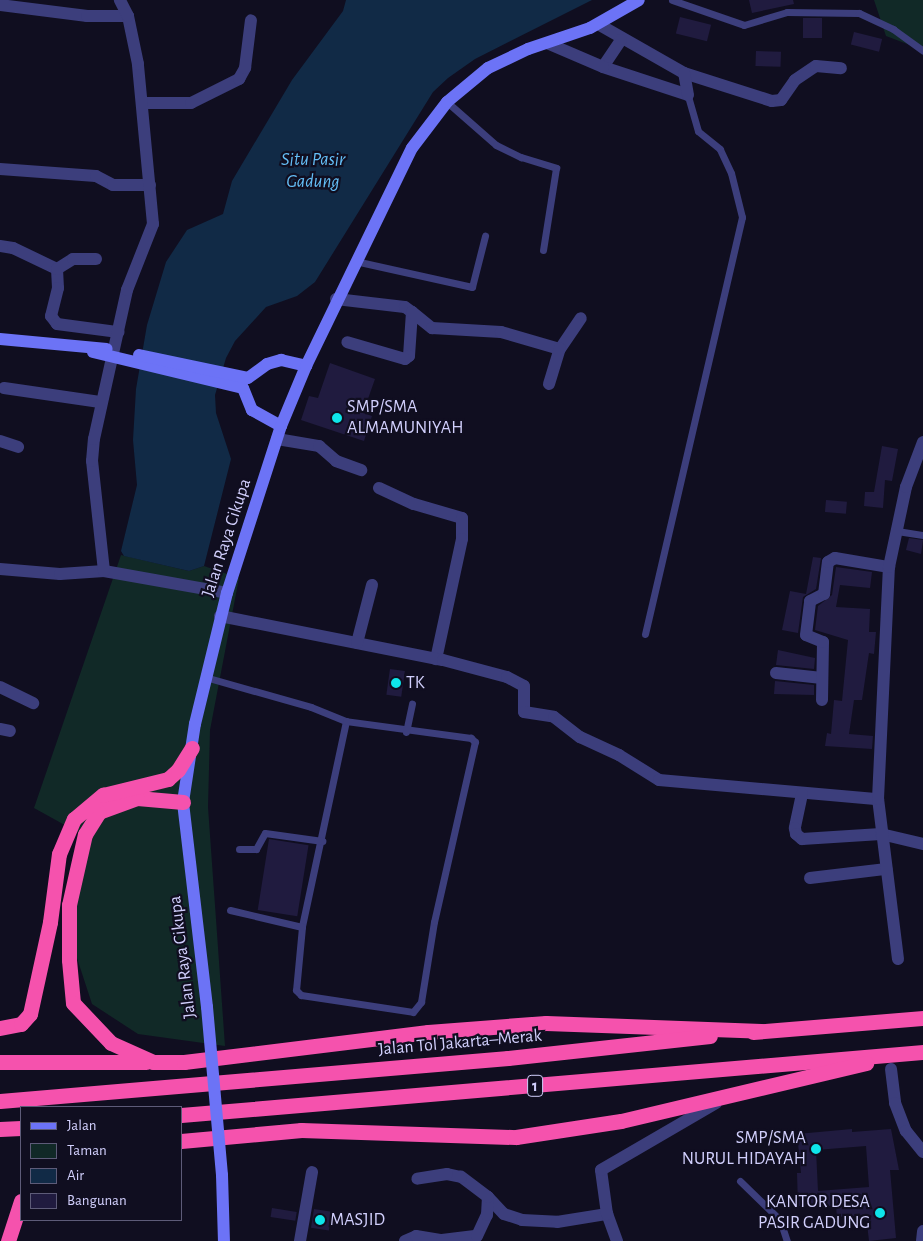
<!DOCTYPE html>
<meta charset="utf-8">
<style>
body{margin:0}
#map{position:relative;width:923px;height:1241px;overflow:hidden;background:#100e20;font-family:"Alegreya Sans",sans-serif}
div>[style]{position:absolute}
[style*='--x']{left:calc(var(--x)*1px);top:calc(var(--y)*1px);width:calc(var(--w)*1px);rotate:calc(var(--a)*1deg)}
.green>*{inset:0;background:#112927}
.water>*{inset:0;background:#112a46}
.building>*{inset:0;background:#201b3f;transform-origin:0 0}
.lane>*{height:7px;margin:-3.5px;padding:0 3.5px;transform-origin:3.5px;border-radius:3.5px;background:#3c3e7c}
.street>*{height:12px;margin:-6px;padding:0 6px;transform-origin:6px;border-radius:6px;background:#3c3e7c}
.secondary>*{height:12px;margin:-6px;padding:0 6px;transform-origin:6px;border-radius:6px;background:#6c73f6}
.highway>*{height:15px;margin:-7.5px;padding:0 7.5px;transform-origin:7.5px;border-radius:7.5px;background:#f552ad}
.secondary-bridge>*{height:12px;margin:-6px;padding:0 6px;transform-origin:6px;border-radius:6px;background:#6c73f6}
.dots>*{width:14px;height:14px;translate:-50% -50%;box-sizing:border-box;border:2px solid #100e20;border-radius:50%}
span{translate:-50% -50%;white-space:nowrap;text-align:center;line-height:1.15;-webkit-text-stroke:4.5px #100e20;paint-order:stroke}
.shield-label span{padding:1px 4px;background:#100e20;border:1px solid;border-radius:4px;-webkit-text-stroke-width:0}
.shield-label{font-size:16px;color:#d1cffc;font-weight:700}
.poi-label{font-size:18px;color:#d1cffc}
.left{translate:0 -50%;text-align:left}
.right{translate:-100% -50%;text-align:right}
.street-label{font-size:18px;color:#d1cffc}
.water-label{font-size:19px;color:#64bef6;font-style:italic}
.legend{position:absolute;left:20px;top:1106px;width:162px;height:115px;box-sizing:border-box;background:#100e20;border:1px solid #5d5b78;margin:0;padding:6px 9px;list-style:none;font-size:15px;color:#d1cffc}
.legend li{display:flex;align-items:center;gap:10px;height:25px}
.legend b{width:25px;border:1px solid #5d5b78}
</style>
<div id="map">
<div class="green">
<i style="clip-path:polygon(874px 0,923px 0,923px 50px,886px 36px)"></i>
<i style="clip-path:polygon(121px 555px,189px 571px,204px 566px,239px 578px,210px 730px,208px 807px,225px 1046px,138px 1034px,92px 1004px,74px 949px,81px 834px,34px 808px)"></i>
</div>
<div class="water">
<i style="clip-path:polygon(346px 0,592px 0,475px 59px,448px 78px,433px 92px,315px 282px,297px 296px,266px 307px,235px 341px,226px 358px,215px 395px,216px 413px,231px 459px,204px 566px,189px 571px,124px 556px,121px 551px,137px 485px,133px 440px,136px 389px,147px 325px,166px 262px,187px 230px,223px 214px,232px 181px,292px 80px,343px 11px)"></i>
</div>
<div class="building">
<i style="clip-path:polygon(749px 0,793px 0,794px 4px,752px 13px)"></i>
<i style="left:680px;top:17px;width:32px;height:17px;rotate:14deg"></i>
<i style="left:803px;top:18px;width:19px;height:20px"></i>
<i style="left:854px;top:32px;width:29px;height:13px;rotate:14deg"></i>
<i style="left:756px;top:51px;width:25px;height:15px;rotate:2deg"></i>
<i style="clip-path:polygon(330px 363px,375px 379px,363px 413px,372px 416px,364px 441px,301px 420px,309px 396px,318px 398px)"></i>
<i style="clip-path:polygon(882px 446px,898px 449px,892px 481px,885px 480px,883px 508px,864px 506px,865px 492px,874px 492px)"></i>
<i style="left:826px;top:500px;width:21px;height:12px;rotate:5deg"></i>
<i style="clip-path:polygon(909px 538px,923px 540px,921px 554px,906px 550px)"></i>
<i style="clip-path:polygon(813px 557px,821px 558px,816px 589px,803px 597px,798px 633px,782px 630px,790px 591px,806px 594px)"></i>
<i style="clip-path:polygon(836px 567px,872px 572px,870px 588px,840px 585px,836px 607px,870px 609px,869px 632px,876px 632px,874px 654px,869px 653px,862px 700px,854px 700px,849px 734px,873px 736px,872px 749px,825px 746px,827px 733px,831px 734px,834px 700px,842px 701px,848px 640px,815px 630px,818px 606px,832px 595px)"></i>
<i style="clip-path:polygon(778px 650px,815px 658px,814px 669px,776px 665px)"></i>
<i style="left:390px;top:669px;width:15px;height:26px;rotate:8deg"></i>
<i style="clip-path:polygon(775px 681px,814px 685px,814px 695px,774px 694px)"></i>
<i style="left:269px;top:839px;width:40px;height:72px;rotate:9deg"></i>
<i style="clip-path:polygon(evenodd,852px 1129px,852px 1132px,891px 1129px,899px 1170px,890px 1170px,896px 1238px,869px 1241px,866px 1215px,837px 1217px,836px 1206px,798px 1206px,797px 1173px,801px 1173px,797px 1134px,852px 1129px,866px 1146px,869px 1187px,818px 1191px,816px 1150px,866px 1146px)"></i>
<i style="left:272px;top:1208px;width:25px;height:9px;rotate:9deg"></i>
<i style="left:314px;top:1209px;width:18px;height:19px;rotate:9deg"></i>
</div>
<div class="lane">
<i style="--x:672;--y:0;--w:76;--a:19.1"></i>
<i style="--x:744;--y:25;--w:45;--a:-16.8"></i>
<i style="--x:787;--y:12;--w:72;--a:0.8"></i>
<i style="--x:859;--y:13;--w:38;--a:25"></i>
<i style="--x:893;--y:29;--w:37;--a:36"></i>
<i style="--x:447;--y:102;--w:65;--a:41.3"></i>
<i style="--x:496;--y:145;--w:28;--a:26"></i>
<i style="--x:521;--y:157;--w:37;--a:17"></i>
<i style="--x:556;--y:168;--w:83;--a:99"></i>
<i style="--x:355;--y:261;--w:120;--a:12.5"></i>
<i style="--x:472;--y:287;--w:53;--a:-75.7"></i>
<i style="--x:897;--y:531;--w:26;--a:9"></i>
<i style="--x:645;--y:634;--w:428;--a:-76.9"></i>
<i style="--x:742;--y:217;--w:45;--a:-104"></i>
<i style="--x:731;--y:173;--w:26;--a:-115"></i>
<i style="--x:720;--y:149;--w:28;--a:-141"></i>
<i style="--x:698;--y:131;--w:37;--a:-106"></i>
<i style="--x:205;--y:677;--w:110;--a:15.8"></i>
<i style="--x:311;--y:707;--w:38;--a:22"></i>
<i style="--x:346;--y:721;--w:211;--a:102.1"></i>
<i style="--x:302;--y:927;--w:63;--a:95.4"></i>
<i style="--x:296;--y:990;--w:7;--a:45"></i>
<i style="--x:301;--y:995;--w:113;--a:8.6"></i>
<i style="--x:413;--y:1012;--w:13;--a:-51"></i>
<i style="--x:421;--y:1002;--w:81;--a:-80.8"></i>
<i style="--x:434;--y:922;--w:185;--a:-77.2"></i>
<i style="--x:475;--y:742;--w:6;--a:-135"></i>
<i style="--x:471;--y:738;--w:126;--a:-172.3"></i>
<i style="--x:406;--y:732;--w:29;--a:-78"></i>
<i style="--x:239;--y:849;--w:17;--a:0"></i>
<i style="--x:256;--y:849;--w:18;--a:-61"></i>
<i style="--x:265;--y:833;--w:58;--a:8"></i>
<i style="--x:230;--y:910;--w:74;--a:13.3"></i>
<i style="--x:740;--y:1181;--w:56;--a:44.3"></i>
<i style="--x:780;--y:1220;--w:22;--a:72"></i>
</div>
<div class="street">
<i style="--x:0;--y:5;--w:88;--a:7.2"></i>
<i style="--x:87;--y:16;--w:41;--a:0"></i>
<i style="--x:598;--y:24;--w:99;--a:29.7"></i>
<i style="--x:684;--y:73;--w:92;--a:17.7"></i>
<i style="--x:772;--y:101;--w:9;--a:-6"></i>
<i style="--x:781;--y:100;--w:24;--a:-55"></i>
<i style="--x:795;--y:80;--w:25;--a:-34"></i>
<i style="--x:816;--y:66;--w:25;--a:5"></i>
<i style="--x:621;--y:40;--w:32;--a:124"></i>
<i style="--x:603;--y:67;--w:89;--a:18.2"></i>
<i style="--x:688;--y:95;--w:22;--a:-100"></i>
<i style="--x:547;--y:43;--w:61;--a:23.2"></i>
<i style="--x:142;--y:103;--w:49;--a:0"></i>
<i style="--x:191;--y:103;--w:54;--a:-26.6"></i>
<i style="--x:239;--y:79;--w:13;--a:-61"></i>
<i style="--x:245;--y:68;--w:48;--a:-82.9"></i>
<i style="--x:0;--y:169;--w:96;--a:4.2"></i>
<i style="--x:96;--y:176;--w:19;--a:28"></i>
<i style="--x:113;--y:185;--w:37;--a:0"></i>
<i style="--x:0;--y:246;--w:13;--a:9"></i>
<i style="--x:13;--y:248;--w:49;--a:25.5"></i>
<i style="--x:57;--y:269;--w:19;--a:87"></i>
<i style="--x:58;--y:288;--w:29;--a:104"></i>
<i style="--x:51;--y:316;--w:10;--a:53"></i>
<i style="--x:57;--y:324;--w:62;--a:7.5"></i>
<i style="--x:57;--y:269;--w:19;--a:-32"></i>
<i style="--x:73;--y:259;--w:23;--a:0"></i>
<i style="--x:336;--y:299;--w:69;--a:6.6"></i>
<i style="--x:405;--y:307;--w:9;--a:36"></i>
<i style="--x:412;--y:312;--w:44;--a:93.9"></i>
<i style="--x:409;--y:356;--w:5;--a:143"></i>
<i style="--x:405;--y:359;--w:60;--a:-163.7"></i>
<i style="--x:412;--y:312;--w:26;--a:39"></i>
<i style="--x:432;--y:328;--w:69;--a:3.3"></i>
<i style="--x:501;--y:332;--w:61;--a:16.1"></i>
<i style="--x:560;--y:349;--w:37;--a:-56"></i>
<i style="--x:549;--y:384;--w:37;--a:-73"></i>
<i style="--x:4;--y:388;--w:97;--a:8.3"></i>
<i style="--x:277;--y:439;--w:43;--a:9.5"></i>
<i style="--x:319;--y:446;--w:23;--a:41"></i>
<i style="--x:336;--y:461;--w:27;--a:20"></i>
<i style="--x:0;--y:441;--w:19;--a:18"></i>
<i style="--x:379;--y:488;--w:38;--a:25"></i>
<i style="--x:414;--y:504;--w:50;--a:16.3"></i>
<i style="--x:462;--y:518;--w:21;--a:90"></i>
<i style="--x:462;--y:539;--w:123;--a:102.2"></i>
<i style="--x:0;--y:569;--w:60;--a:4.8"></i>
<i style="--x:60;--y:574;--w:44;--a:-3.9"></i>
<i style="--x:104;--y:571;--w:125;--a:10.1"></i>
<i style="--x:104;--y:571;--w:111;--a:-96.2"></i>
<i style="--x:92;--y:461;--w:22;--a:-85"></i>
<i style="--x:94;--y:439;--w:153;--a:-77.5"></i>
<i style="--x:127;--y:290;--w:71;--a:-68.5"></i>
<i style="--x:153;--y:224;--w:161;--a:-95.4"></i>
<i style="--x:138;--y:64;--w:49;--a:-101.8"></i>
<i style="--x:128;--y:16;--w:18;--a:-117"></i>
<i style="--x:220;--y:616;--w:227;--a:11.2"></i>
<i style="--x:443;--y:660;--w:66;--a:14.9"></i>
<i style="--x:507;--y:677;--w:19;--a:28"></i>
<i style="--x:524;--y:686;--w:26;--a:90"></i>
<i style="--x:524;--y:712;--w:30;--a:9"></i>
<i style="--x:554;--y:717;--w:33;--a:38"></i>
<i style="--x:580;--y:737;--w:43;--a:24.8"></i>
<i style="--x:619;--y:755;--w:47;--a:32"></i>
<i style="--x:659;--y:780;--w:220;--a:5"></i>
<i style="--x:357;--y:643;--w:60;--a:-75.5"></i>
<i style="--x:776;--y:673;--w:46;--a:6.2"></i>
<i style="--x:0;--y:687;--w:37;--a:26"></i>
<i style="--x:822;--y:700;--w:58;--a:-89"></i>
<i style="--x:823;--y:642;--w:18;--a:-158"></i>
<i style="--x:806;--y:635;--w:34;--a:-83"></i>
<i style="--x:810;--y:601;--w:16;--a:-27"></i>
<i style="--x:824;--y:594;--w:32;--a:-83"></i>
<i style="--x:828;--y:562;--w:8;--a:-30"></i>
<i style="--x:835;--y:558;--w:55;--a:9.5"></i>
<i style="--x:0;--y:729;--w:10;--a:11"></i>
<i style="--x:802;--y:794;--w:35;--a:102"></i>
<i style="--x:795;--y:828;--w:6;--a:81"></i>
<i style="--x:796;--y:834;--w:8;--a:40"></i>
<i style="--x:802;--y:839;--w:79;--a:-3.6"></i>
<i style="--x:881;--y:834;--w:43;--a:13.4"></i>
<i style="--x:810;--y:878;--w:77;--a:-6.8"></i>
<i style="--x:898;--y:959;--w:161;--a:-97.1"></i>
<i style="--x:878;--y:799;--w:232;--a:-87.3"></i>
<i style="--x:889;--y:567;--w:82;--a:-78"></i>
<i style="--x:906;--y:487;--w:48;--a:-69.3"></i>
<i style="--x:891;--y:1069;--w:34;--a:83"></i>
<i style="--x:895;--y:1103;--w:30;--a:69"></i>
<i style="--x:906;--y:1131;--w:27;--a:51"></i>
<i style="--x:488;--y:1197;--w:23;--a:47"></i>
<i style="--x:504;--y:1214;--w:19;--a:18"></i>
<i style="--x:522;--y:1220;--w:35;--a:3"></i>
<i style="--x:557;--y:1222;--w:51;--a:-9.1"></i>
<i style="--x:300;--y:1241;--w:70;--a:-80.1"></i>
<i style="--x:405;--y:1241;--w:12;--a:-24"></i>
<i style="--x:416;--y:1236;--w:26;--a:9"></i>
<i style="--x:442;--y:1240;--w:35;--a:-7"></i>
<i style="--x:477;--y:1236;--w:23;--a:-65"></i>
<i style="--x:487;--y:1215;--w:18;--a:-87"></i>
<i style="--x:488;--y:1197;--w:34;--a:-143"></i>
<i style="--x:461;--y:1177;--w:14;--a:-168"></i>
<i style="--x:447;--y:1174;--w:30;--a:171"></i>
<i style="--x:617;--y:1241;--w:29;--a:-110"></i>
<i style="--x:607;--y:1214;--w:44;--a:-97.8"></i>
<i style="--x:601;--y:1170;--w:133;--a:-30.2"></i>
<i style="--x:922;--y:1241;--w:10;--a:-84"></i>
</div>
<div class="secondary">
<i style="--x:0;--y:339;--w:107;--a:5.3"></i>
<i style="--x:248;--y:378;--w:24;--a:-36"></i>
<i style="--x:267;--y:364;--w:15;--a:-16"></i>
<i style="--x:281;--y:360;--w:26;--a:13"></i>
<i style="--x:243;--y:388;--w:24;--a:68"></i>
<i style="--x:252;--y:410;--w:33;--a:29"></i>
<i style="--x:207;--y:1007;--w:206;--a:-96.7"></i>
<i style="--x:183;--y:802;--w:79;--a:-81.3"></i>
<i style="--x:195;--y:724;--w:135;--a:-76.3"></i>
<i style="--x:227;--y:593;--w:176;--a:-72.1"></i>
<i style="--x:281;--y:426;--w:65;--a:-67.4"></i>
<i style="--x:306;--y:366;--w:242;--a:-64.1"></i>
<i style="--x:412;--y:148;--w:58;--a:-52.7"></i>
<i style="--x:447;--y:102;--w:53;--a:-39.7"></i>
<i style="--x:488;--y:68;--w:44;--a:-25.4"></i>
<i style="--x:528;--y:49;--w:65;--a:-18.7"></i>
<i style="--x:590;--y:28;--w:56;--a:-29.7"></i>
<i style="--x:222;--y:1175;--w:66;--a:88.3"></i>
</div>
<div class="highway">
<i style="--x:183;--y:802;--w:46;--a:-175"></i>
<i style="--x:137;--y:798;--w:40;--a:159.8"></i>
<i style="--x:99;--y:812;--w:26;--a:122"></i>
<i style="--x:85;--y:834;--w:73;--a:102.7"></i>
<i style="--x:69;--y:905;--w:55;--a:90"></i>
<i style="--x:69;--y:960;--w:43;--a:84.7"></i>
<i style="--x:73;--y:1003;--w:55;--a:46.5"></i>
<i style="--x:111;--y:1043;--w:46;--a:24.3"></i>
<i style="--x:153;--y:1062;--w:31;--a:0"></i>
<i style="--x:184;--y:1062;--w:246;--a:-7"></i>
<i style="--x:428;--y:1032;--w:118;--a:-4.4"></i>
<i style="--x:546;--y:1023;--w:215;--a:2.1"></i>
<i style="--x:0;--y:1028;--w:21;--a:-11"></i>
<i style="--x:21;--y:1024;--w:13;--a:-48"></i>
<i style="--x:30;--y:1014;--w:94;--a:-77.7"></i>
<i style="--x:50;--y:922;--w:69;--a:-82.5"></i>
<i style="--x:59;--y:854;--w:38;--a:-67"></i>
<i style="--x:74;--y:819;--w:38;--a:-40"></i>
<i style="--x:103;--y:795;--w:67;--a:-13.8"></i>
<i style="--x:168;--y:779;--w:13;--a:-42"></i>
<i style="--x:178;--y:770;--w:26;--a:-58"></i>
<i style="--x:753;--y:1032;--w:171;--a:-4.7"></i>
<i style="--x:0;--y:1062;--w:146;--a:0"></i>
<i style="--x:0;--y:1101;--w:510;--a:-4.84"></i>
<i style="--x:508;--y:1058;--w:203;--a:-6.2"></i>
<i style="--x:181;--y:1115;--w:745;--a:-4.85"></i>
<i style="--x:0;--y:1129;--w:21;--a:-3"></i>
<i style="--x:181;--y:1141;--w:121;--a:-5.2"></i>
<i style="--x:301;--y:1130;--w:215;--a:1.9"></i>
<i style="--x:516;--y:1137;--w:106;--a:-8.7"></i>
<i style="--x:621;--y:1121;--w:252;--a:-13.3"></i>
<i style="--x:8;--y:1241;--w:42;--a:-72"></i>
</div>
<div class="secondary-bridge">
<i style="--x:93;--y:352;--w:154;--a:13.5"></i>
<i style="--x:139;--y:355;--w:111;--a:11.9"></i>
<i style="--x:207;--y:1007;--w:169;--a:84.9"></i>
</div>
<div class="dots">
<i style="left:337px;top:418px;background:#0ee5ea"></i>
<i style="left:396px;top:683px;background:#0ee5ea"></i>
<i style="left:816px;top:1149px;background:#0ee5ea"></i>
<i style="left:880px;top:1213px;background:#0ee5ea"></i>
<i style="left:320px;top:1220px;background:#0ee5ea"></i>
</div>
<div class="shield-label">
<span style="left:535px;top:1086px">1</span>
</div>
<div class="poi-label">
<span class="left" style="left:347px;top:418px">SMP/SMA<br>ALMAMUNIYAH</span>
<span class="left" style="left:406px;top:683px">TK</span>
<span class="right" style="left:806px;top:1149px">SMP/SMA<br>NURUL HIDAYAH</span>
<span class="right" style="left:870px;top:1213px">KANTOR DESA<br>PASIR GADUNG</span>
<span class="left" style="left:330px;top:1220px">MASJID</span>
</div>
<div class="street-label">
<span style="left:227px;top:538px;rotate:-72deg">Jalan Raya Cikupa</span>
<span style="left:183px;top:957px;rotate:-97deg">Jalan Raya Cikupa</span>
<span style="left:460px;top:1043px;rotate:-5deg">Jalan Tol Jakarta–Merak</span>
</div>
<div class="water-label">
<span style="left:313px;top:171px">Situ Pasir<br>Gadung</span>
</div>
<ul class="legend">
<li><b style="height:6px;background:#6c73f6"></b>Jalan</li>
<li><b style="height:14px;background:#112927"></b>Taman</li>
<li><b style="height:14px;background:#112a46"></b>Air</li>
<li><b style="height:14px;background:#201b3f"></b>Bangunan</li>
</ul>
</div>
